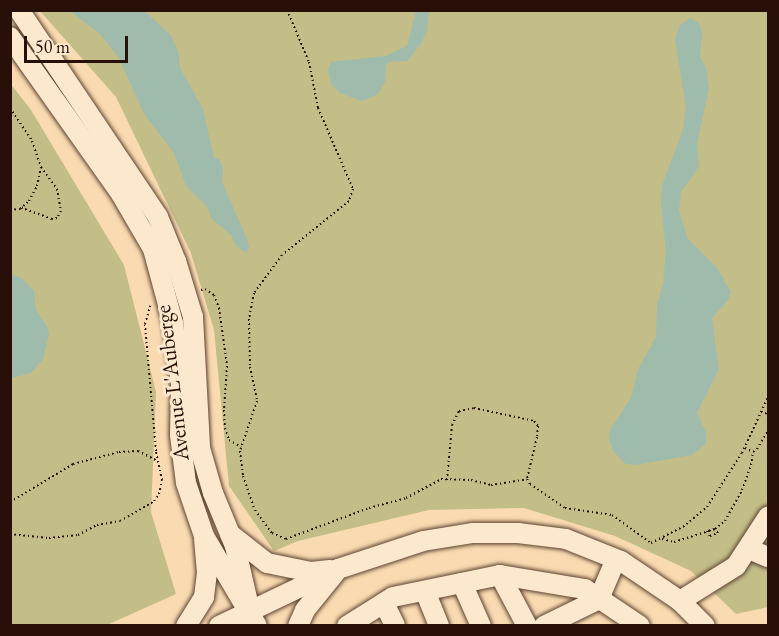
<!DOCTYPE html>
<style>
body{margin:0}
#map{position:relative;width:779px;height:636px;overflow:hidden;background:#fadbb1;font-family:"EB Garamond",serif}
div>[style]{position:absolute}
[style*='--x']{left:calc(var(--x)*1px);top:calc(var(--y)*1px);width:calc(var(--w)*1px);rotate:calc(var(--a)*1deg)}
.green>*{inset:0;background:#c3be88}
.water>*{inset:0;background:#9ebbab}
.path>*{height:2px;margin-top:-1px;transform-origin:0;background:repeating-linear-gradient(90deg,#280f07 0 1.5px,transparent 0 4.5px)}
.roads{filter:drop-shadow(0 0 2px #5c4232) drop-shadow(0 0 2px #5c4232)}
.minor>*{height:20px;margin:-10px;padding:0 10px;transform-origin:10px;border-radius:10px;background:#fce8cc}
span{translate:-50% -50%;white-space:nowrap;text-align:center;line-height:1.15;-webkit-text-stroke:6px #fce8cc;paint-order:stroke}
.street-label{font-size:22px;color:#280f07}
.frame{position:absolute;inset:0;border:12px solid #280f07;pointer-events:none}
.scale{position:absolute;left:24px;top:36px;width:104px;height:27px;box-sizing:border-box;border:3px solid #280f07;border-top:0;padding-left:8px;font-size:18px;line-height:21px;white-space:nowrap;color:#280f07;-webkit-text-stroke:4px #fce8cc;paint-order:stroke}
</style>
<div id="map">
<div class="green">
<i style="clip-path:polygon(40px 11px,768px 11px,768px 607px,736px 614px,691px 571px,615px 536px,524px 508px,429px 510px,298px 541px,274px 551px,229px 486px,214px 330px,191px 253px,116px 97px)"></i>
<i style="clip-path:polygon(10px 83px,31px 110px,124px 265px,156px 392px,151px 512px,176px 594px,107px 625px,11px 625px)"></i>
</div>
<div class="water">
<i style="clip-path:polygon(70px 11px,144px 11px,170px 34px,178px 51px,180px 68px,203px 109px,214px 158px,219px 159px,223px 168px,222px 182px,247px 239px,249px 247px,246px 253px,236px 246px,231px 235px,212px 219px,207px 207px,186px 186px,174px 153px,144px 114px,119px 58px,99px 33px)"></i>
<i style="clip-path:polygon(416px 11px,429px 11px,427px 31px,420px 45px,407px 61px,388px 62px,386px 64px,385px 82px,378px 94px,362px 101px,340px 93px,331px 84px,328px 69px,331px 62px,385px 56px,407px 46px)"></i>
<i style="clip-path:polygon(690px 18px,699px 23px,702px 33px,700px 57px,706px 68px,709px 88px,697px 144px,699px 166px,681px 192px,679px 211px,688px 239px,717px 268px,731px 292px,728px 300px,712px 318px,719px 369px,697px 413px,706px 432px,706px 444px,692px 455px,635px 465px,626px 464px,614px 452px,609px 440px,610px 430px,631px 398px,638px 369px,656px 337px,657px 305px,663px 283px,666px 251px,661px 205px,662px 186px,683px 129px,686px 107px,675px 39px,679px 26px)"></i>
<i style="clip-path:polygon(10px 274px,22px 278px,34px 291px,36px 310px,48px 328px,49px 335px,43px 359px,31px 373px,11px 378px)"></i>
</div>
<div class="path">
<i style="--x:287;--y:10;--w:56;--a:67.1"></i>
<i style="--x:309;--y:62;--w:47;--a:78.9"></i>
<i style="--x:318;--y:108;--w:88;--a:66.6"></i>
<i style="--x:353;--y:189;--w:13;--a:108"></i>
<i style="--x:349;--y:201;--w:86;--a:141.1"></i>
<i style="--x:282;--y:255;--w:47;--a:126.4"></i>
<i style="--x:254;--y:293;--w:26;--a:101"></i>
<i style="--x:249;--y:319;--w:48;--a:88.8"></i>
<i style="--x:250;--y:367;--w:35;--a:78"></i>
<i style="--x:257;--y:401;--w:53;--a:108.8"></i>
<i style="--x:240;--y:451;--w:25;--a:83"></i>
<i style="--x:243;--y:476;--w:36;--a:71"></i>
<i style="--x:255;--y:510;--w:29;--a:54"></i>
<i style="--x:272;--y:533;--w:15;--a:23"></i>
<i style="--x:286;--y:539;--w:89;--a:-20.5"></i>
<i style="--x:369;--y:508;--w:38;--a:-15"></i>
<i style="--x:406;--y:498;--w:40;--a:-28"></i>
<i style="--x:441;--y:479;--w:30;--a:2"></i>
<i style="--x:471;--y:480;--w:21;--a:14"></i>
<i style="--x:491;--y:485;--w:36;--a:-9"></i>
<i style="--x:10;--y:108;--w:40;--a:56"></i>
<i style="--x:32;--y:141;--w:28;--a:71"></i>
<i style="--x:41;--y:167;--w:27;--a:54"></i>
<i style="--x:57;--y:189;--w:22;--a:80"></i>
<i style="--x:61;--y:211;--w:8;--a:120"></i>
<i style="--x:57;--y:218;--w:5;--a:169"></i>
<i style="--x:52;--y:219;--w:32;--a:-160"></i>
<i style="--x:22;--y:208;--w:4;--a:-34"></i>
<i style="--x:10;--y:210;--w:10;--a:-6"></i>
<i style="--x:20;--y:209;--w:12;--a:-42"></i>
<i style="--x:29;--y:201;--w:17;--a:-62"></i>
<i style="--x:37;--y:186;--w:19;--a:-78"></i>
<i style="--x:201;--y:290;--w:4;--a:-14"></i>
<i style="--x:205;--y:289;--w:11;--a:34"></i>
<i style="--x:214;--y:295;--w:14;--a:69"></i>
<i style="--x:219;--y:308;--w:59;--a:82.1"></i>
<i style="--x:227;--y:366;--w:44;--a:93.9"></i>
<i style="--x:224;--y:410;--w:18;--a:87"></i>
<i style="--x:225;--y:428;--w:13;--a:72"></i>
<i style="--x:229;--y:440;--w:14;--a:30"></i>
<i style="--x:761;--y:412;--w:5;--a:11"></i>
<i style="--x:766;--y:413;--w:4;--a:63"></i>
<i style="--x:745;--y:448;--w:9;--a:27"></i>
<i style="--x:753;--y:452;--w:5;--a:-37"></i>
<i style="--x:757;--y:449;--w:21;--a:-59"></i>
<i style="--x:447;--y:480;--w:55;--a:-84.8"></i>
<i style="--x:452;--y:425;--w:16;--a:-63"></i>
<i style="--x:459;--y:411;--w:15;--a:-11"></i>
<i style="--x:474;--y:408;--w:61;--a:12.2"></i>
<i style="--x:534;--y:421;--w:6;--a:51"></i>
<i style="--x:538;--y:426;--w:11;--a:95"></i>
<i style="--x:537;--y:437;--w:43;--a:103.4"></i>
<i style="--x:527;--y:479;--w:6;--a:59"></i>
<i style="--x:530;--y:484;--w:42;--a:34.4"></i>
<i style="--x:565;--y:508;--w:48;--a:8.5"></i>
<i style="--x:612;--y:515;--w:48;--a:35.7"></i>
<i style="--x:651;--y:543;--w:36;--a:-27"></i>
<i style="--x:683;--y:527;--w:31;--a:-40"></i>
<i style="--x:707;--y:507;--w:64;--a:-57.1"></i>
<i style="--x:742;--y:453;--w:62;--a:-65.1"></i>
<i style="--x:10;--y:502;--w:74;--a:-31.1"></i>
<i style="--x:73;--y:464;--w:48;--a:-14.6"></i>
<i style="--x:119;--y:452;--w:19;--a:-3"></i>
<i style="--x:138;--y:451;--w:22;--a:27"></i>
<i style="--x:10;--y:534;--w:39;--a:6"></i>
<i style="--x:49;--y:538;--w:29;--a:-6"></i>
<i style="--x:78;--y:535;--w:21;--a:-28"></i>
<i style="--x:97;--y:525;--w:23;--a:-10"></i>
<i style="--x:120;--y:521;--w:39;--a:-30"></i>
<i style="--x:154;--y:501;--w:9;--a:-54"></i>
<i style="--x:159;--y:494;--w:14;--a:-78"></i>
<i style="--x:162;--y:480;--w:30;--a:-102"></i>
<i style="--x:156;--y:451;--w:127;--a:-95"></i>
<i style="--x:145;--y:324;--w:19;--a:-74"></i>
<i style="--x:662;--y:539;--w:12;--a:14"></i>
<i style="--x:674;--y:542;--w:43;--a:-17.6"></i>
<i style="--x:715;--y:529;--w:8;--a:166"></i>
<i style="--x:707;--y:531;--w:6;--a:59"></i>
<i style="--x:710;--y:536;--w:9;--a:-21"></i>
<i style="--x:718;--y:533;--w:5;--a:-127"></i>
<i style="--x:715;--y:529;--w:13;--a:-39"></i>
<i style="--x:725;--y:521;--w:35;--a:-61"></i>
<i style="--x:742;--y:490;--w:27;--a:-70"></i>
<i style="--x:751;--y:465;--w:13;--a:-81"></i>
</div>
<div class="roads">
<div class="minor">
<i style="--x:19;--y:10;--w:249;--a:56.1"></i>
<i style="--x:158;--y:217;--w:48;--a:67.8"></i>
<i style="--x:176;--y:261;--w:59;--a:73.1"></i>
<i style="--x:193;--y:317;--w:131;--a:86.9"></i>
<i style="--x:200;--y:448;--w:47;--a:73.9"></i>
<i style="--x:213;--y:493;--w:57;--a:67.5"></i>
<i style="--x:235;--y:546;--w:67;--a:77"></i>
<i style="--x:10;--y:37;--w:192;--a:54.7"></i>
<i style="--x:121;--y:194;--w:64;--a:59.8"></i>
<i style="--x:153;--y:249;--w:77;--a:74.9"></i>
<i style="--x:173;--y:323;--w:62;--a:82.5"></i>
<i style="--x:181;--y:384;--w:51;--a:91.1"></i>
<i style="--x:180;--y:435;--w:48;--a:82.9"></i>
<i style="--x:186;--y:483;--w:56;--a:71.2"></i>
<i style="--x:204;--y:536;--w:104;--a:59.5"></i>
<i style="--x:230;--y:534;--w:47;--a:38.1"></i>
<i style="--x:267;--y:563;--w:45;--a:11.6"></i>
<i style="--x:311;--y:572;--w:19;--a:-6"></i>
<i style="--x:749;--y:549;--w:21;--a:23"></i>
<i style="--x:500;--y:575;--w:58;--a:62.1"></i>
<i style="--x:462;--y:583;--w:47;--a:66.2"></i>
<i style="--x:425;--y:591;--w:38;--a:68"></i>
<i style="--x:680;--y:601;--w:66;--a:-32"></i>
<i style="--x:736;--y:566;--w:59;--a:-56.9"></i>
<i style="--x:384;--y:603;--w:25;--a:64"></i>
<i style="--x:186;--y:626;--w:34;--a:-58"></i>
<i style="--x:204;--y:597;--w:24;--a:-83"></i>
<i style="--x:207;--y:573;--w:34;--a:-95"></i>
<i style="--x:219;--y:626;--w:132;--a:-25.6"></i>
<i style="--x:338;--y:569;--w:89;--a:-18.2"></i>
<i style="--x:423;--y:541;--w:51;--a:-9.1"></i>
<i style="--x:473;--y:533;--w:45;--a:0"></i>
<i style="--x:518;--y:533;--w:48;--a:7.1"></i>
<i style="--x:566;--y:539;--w:59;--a:21.8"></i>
<i style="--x:621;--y:561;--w:71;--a:34.1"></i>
<i style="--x:680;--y:601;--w:35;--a:45"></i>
<i style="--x:298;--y:626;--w:17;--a:-66"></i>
<i style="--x:305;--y:610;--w:48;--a:-51"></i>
<i style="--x:347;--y:626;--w:54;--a:-32.2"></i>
<i style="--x:393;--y:597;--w:109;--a:-11.6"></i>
<i style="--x:500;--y:575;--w:86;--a:9.4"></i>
<i style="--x:585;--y:589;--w:66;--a:33.9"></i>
<i style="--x:544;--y:626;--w:61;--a:-26.1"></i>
<i style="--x:599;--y:599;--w:43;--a:-67"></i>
</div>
</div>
<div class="street-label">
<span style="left:172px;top:383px;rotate:-97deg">Avenue L'Auberge</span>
</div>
<div class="frame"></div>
<div class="scale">50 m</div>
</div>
